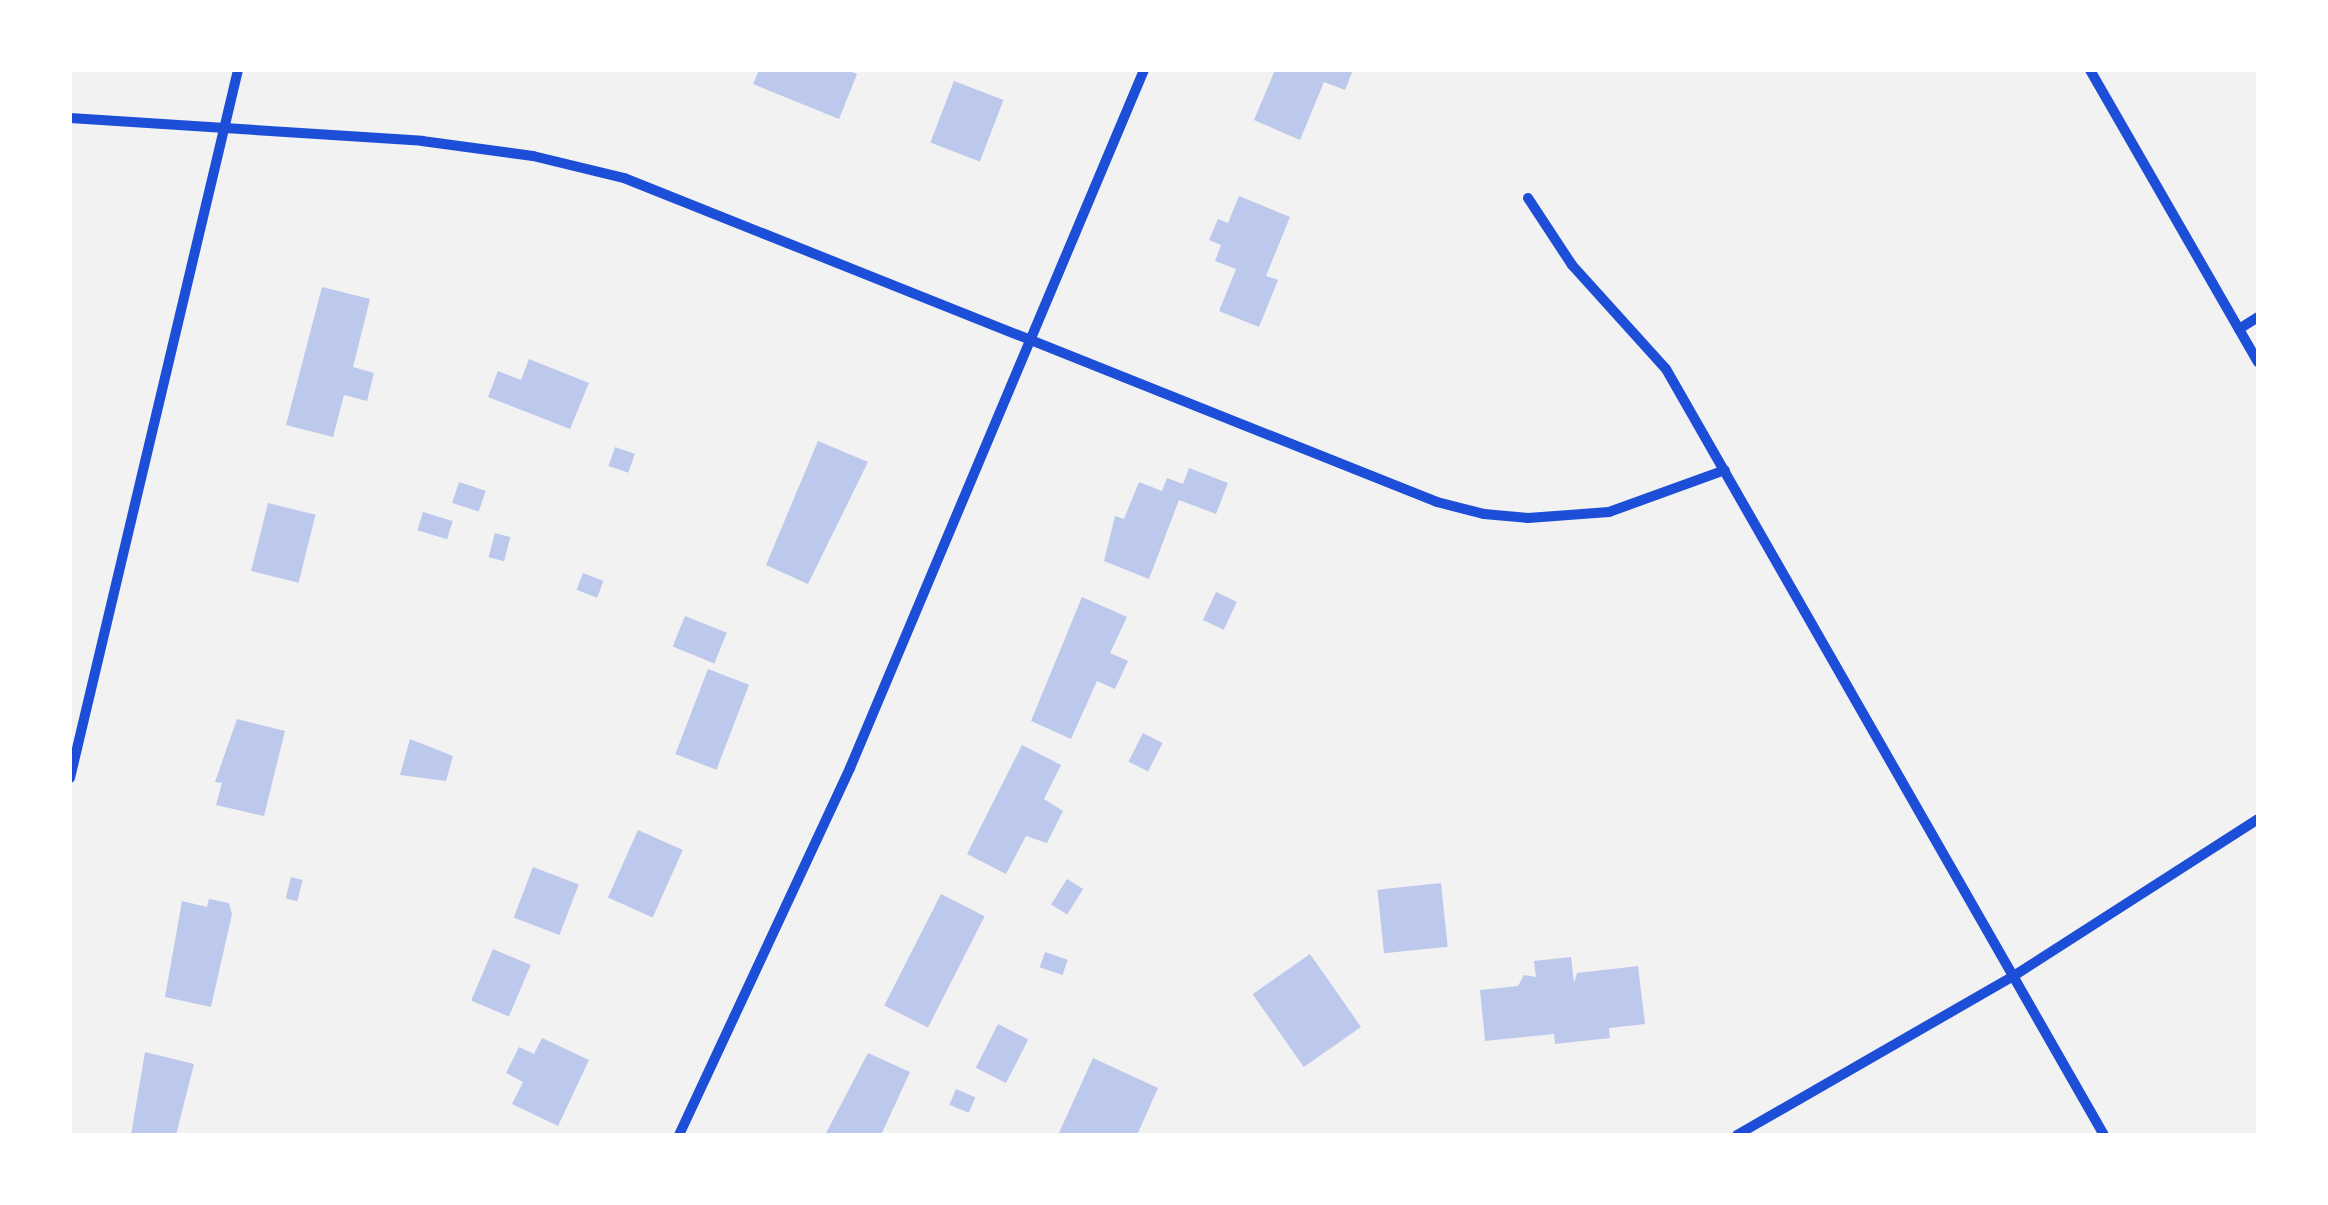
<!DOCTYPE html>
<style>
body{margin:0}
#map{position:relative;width:2328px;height:1205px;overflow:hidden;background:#f2f2f2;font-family:Overpass,sans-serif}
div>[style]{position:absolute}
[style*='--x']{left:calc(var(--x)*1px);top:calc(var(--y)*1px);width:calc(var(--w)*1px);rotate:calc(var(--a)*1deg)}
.building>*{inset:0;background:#bdc9ec;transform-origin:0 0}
.minor>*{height:10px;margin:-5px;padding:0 5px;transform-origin:5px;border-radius:5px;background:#1d4ed8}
span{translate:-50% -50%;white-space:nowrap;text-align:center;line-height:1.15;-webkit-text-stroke:10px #fff;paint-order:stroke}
.frame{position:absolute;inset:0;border:72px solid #fff;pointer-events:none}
</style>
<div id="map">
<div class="building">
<i style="clip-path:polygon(759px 70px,847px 70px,857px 74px,839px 119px,753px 84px)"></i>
<i style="clip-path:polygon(1275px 70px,1353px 70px,1345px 90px,1324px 82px,1300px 140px,1254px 120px)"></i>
<i style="left:954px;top:81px;width:53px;height:66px;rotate:21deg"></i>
<i style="clip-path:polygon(1239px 196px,1290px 217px,1266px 276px,1278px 280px,1259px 327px,1219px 311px,1236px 269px,1215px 261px,1221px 245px,1209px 240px,1218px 219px,1228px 223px)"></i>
<i style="clip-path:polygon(322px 287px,370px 299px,353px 367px,374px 373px,367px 401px,344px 395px,333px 437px,286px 425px)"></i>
<i style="clip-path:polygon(529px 359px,589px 383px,570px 429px,488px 397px,498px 371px,521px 380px)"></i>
<i style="clip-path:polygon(818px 441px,868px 462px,808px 584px,766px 565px)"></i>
<i style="left:615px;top:447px;width:21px;height:20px;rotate:19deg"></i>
<i style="clip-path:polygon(1189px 468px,1228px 483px,1216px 514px,1179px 500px,1149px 579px,1104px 561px,1115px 516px,1124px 519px,1139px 482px,1162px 491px,1167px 478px,1183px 484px)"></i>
<i style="left:459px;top:482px;width:28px;height:22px;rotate:18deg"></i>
<i style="left:268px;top:503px;width:49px;height:70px;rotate:14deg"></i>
<i style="left:423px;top:512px;width:31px;height:19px;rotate:17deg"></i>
<i style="left:495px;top:533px;width:16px;height:25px;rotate:15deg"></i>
<i style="left:583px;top:573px;width:22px;height:18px;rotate:21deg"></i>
<i style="left:1216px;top:592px;width:23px;height:31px;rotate:25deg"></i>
<i style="clip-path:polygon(1082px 597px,1127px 617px,1110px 653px,1128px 661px,1115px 689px,1097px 681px,1071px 739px,1031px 721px)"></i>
<i style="left:685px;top:616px;width:45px;height:33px;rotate:22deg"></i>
<i style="left:708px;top:669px;width:44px;height:91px;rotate:21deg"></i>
<i style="clip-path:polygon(237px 719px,285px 731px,264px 816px,216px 805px,222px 783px,215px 782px)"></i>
<i style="left:1143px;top:733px;width:22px;height:32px;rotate:27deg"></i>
<i style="clip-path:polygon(410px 739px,453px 756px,446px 781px,400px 775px)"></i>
<i style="clip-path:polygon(1022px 745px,1061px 765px,1044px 799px,1063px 811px,1047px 843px,1026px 836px,1006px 874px,967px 854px)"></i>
<i style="left:638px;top:830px;width:49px;height:74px;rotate:24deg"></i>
<i style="left:533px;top:867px;width:49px;height:54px;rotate:21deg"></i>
<i style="left:291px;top:877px;width:12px;height:22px;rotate:14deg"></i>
<i style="left:1067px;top:879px;width:19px;height:30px;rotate:32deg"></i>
<i style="left:1441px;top:883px;width:64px;height:64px;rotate:84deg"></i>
<i style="left:941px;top:894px;width:49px;height:125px;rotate:27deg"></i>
<i style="clip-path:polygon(209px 899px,229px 903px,232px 914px,211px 1007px,165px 997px,182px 901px,207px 907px)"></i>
<i style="left:493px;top:949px;width:41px;height:56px;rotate:23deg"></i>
<i style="left:1045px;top:952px;width:24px;height:16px;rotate:19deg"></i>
<i style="left:1310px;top:954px;width:89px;height:70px;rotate:55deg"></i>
<i style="clip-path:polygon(1571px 957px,1574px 983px,1577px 973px,1638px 966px,1645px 1024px,1609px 1028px,1610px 1038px,1555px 1044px,1554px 1034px,1485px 1041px,1480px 990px,1518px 986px,1524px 975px,1536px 977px,1534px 961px)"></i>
<i style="left:998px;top:1024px;width:34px;height:49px;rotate:27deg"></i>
<i style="clip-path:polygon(542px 1038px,589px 1060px,558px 1126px,512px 1104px,523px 1082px,506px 1073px,519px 1047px,534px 1054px)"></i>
<i style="clip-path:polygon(145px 1052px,194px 1064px,176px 1135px,131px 1135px)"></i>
<i style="clip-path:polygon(868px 1053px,910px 1072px,881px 1135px,825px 1135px)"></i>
<i style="clip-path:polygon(1093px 1058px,1158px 1088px,1137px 1135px,1058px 1135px)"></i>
<i style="left:956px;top:1089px;width:21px;height:17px;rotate:23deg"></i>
</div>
<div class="minor">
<i style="--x:2090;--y:70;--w:337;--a:60.1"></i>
<i style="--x:70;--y:118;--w:353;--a:3.7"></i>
<i style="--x:422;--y:141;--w:112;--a:7.7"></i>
<i style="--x:533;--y:156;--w:94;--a:13.6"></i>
<i style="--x:624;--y:178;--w:875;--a:21.73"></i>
<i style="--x:1437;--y:502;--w:49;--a:14.3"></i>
<i style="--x:1484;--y:514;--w:44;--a:5.2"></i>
<i style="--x:1528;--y:518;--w:81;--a:-4.2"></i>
<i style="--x:1609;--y:512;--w:123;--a:-19.9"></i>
<i style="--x:1528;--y:198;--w:80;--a:56.7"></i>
<i style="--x:1572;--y:265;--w:140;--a:47.9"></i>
<i style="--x:1666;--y:369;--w:882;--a:60.24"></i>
<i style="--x:2239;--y:329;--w:22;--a:-32"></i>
<i style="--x:70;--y:778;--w:728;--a:-76.65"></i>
<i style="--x:679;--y:1135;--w:405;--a:-65"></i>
<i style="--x:850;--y:768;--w:757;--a:-67.16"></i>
<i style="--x:1737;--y:1135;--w:317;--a:-29.9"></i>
<i style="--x:2012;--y:977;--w:292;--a:-32.7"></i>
</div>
<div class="frame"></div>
</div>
